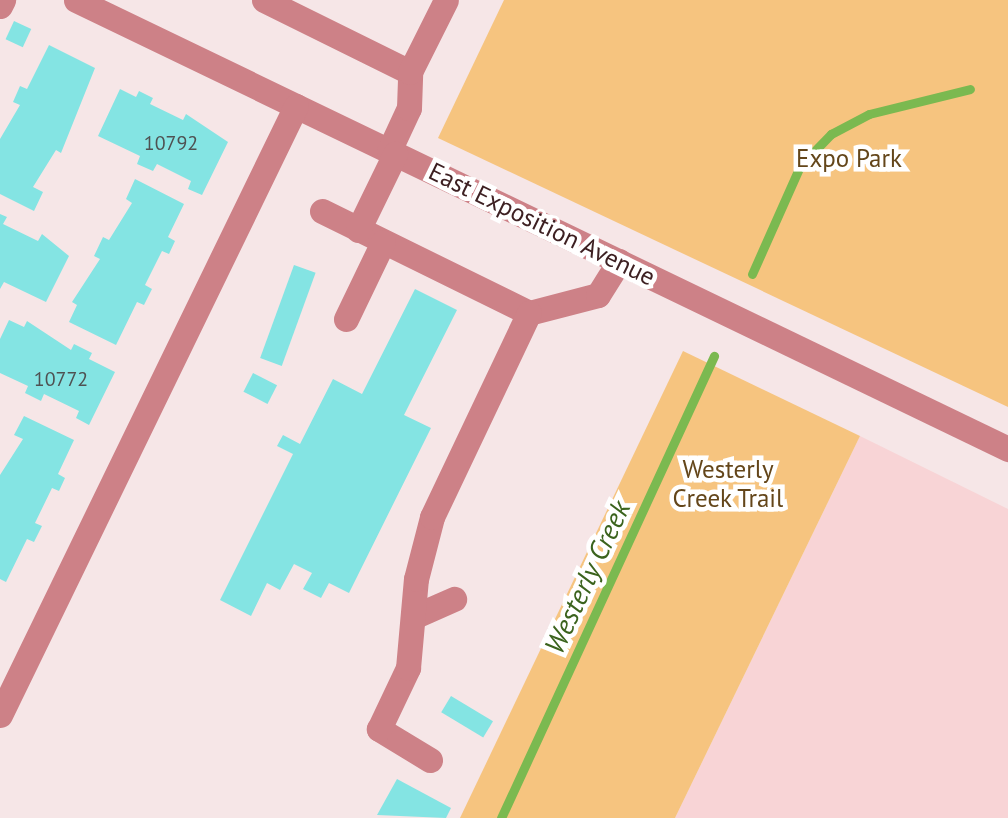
<!DOCTYPE html>
<style>
body{margin:0}
#map{position:relative;width:1008px;height:818px;overflow:hidden;background:#f6e6e7;font-family:"PT Sans",sans-serif}
div>[style]{position:absolute}
[style*='--x']{left:calc(var(--x)*1px);top:calc(var(--y)*1px);width:calc(var(--w)*1px);rotate:calc(var(--a)*1deg)}
.built>*{inset:0;background:#f8d4d6}
.green>*{inset:0;background:#f6c47f}
.stream>*{height:9px;margin:-4.5px;padding:0 4.5px;transform-origin:4.5px;border-radius:4.5px;background:#7bb950}
.building>*{inset:0;background:#84e4e3;transform-origin:0 0}
.minor>*{height:25px;margin:-12.5px;padding:0 12.5px;transform-origin:12.5px;border-radius:12.5px;background:#cd8187}
span{translate:-50% -50%;white-space:nowrap;text-align:center;line-height:1.15;-webkit-text-stroke:9px #fff;paint-order:stroke}
.number-label{font-size:20px;color:#4f5152}
.number-label span{-webkit-text-stroke-width:0}
.park-label{font-size:25px;color:#64461a}
.street-label{font-size:25px;color:#3d2022}
.water-label{font-size:28px;color:#3b631d;font-style:italic}
</style>
<div id="map">
<div class="built">
<i style="clip-path:polygon(860px 436px,1008px 509px,1008px 818px,675px 818px)"></i>
</div>
<div class="green">
<i style="clip-path:polygon(504px 0,1008px 0,1008px 407px,438px 138px)"></i>
<i style="clip-path:polygon(683px 351px,860px 436px,675px 818px,460px 818px)"></i>
</div>
<div class="stream">
<i style="--x:752;--y:274;--w:118;--a:-66"></i>
<i style="--x:800;--y:166;--w:45;--a:-45.9"></i>
<i style="--x:831;--y:134;--w:43;--a:-27.8"></i>
<i style="--x:869;--y:114;--w:104;--a:-13.9"></i>
<i style="--x:501;--y:818;--w:509;--a:-65.25"></i>
</div>
<div class="building">
<i style="left:14px;top:21px;width:19px;height:20px;rotate:25deg"></i>
<i style="clip-path:polygon(49px 45px,95px 68px,61px 153px,56px 150px,33px 187px,43px 192px,34px 211px,0 194px,0 139px,20px 105px,13px 102px,20px 86px,27px 89px)"></i>
<i style="clip-path:polygon(120px 89px,136px 97px,139px 91px,153px 98px,150px 104px,183px 120px,186px 114px,228px 142px,202px 195px,188px 189px,191px 181px,157px 164px,153px 171px,137px 164px,140px 156px,98px 136px)"></i>
<i style="clip-path:polygon(135px 179px,184px 204px,168px 237px,175px 241px,169px 254px,162px 251px,145px 285px,152px 289px,144px 305px,137px 302px,116px 345px,69px 322px,77px 305px,72px 302px,100px 259px,94px 256px,103px 237px,109px 240px,132px 203px,126px 199px)"></i>
<i style="clip-path:polygon(0 214px,7px 217px,3px 224px,38px 241px,42px 234px,69px 256px,46px 302px,4px 282px,0 289px)"></i>
<i style="left:294px;top:265px;width:23px;height:99px;rotate:20deg"></i>
<i style="clip-path:polygon(415px 289px,457px 310px,404px 415px,431px 428px,349px 593px,329px 583px,321px 598px,303px 589px,312px 573px,294px 564px,280px 590px,267px 583px,251px 616px,220px 600px,293px 454px,277px 446px,283px 435px,300px 444px,333px 379px,362px 394px)"></i>
<i style="clip-path:polygon(9px 320px,24px 327px,27px 321px,71px 350px,74px 344px,92px 353px,89px 359px,115px 372px,89px 425px,76px 418px,79px 411px,44px 394px,41px 401px,25px 393px,28px 386px,0 373px,0 339px)"></i>
<i style="left:253px;top:373px;width:27px;height:21px;rotate:27deg"></i>
<i style="clip-path:polygon(24px 416px,74px 440px,58px 474px,65px 478px,59px 491px,52px 488px,35px 523px,42px 526px,34px 542px,27px 539px,6px 582px,0 579px,0 475px,23px 439px,14px 435px)"></i>
<i style="left:451px;top:696px;width:49px;height:19px;rotate:31deg"></i>
<i style="clip-path:polygon(397px 779px,451px 808px,446px 818px,377px 815px)"></i>
</div>
<div class="minor">
<i style="--x:76;--y:0;--w:1035;--a:25.72"></i>
<i style="--x:264;--y:0;--w:163;--a:26.3"></i>
<i style="--x:0;--y:6;--w:7;--a:-63"></i>
<i style="--x:389;--y:151;--w:47;--a:-65.1"></i>
<i style="--x:409;--y:108;--w:36;--a:-88"></i>
<i style="--x:410;--y:72;--w:80;--a:-63.4"></i>
<i style="--x:322;--y:211;--w:231;--a:26.2"></i>
<i style="--x:529;--y:313;--w:71;--a:-14.6"></i>
<i style="--x:598;--y:295;--w:40;--a:-58"></i>
<i style="--x:358;--y:230;--w:85;--a:-64"></i>
<i style="--x:346;--y:319;--w:85;--a:-64.3"></i>
<i style="--x:413;--y:617;--w:45;--a:-23.7"></i>
<i style="--x:0;--y:715;--w:677;--a:-64.08"></i>
<i style="--x:430;--y:760;--w:60;--a:-148.7"></i>
<i style="--x:379;--y:729;--w:68;--a:-64.6"></i>
<i style="--x:408;--y:668;--w:89;--a:-84.9"></i>
<i style="--x:416;--y:579;--w:64;--a:-75.5"></i>
<i style="--x:432;--y:517;--w:226;--a:-64.6"></i>
</div>
<div class="number-label">
<span style="left:171px;top:143px">10792</span>
<span style="left:61px;top:379px">10772</span>
</div>
<div class="park-label">
<span style="left:849px;top:158px">Expo Park</span>
<span style="left:728px;top:484px">Westerly<br>Creek Trail</span>
</div>
<div class="street-label">
<span style="left:542px;top:224px;rotate:26deg">East Exposition Avenue</span>
</div>
<div class="water-label">
<span style="left:587px;top:577px;rotate:-65deg">Westerly Creek</span>
</div>
</div>
